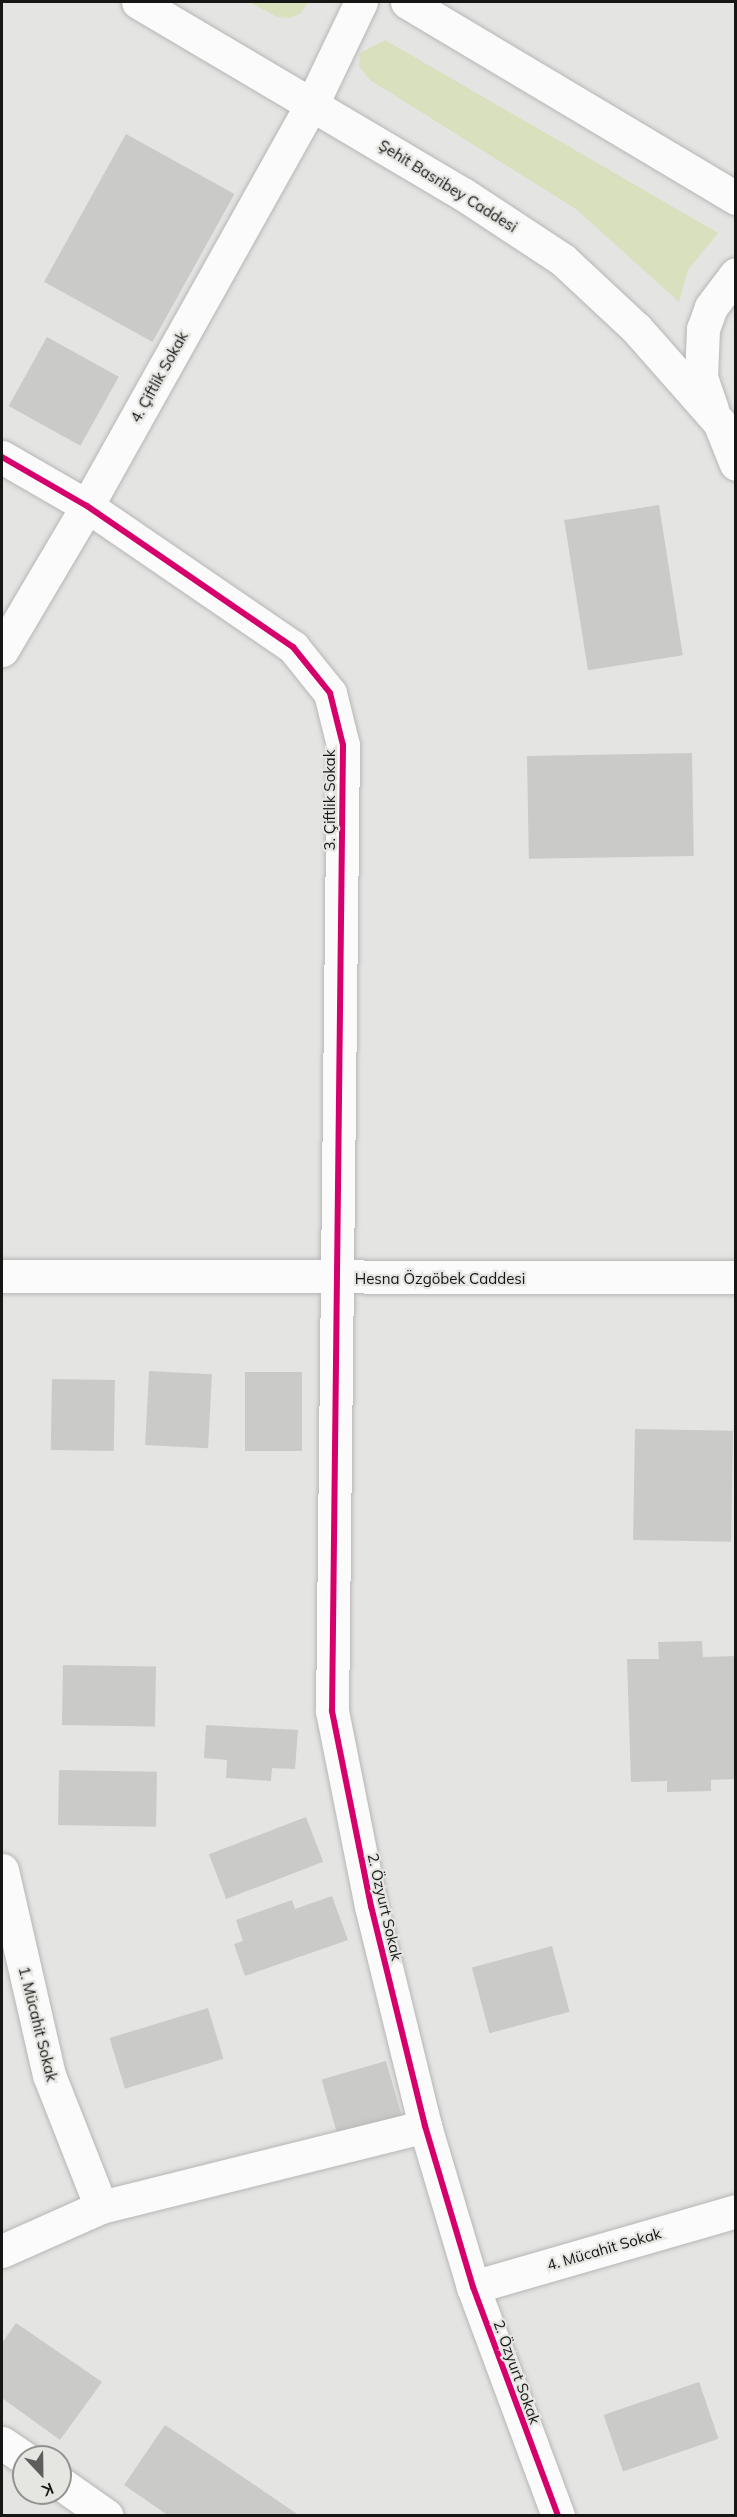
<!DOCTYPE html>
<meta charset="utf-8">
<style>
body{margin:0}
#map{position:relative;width:737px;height:2517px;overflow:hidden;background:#e4e4e3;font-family:Mulish,sans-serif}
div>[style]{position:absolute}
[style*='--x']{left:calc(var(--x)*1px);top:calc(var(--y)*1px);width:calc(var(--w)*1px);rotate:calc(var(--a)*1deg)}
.green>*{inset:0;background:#d9e0be}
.building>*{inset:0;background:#cacac9;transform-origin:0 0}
.roads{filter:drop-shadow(0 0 2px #b6b6b5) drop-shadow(0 0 2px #b6b6b5)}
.street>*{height:33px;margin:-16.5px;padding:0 16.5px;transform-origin:16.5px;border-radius:16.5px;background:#fbfbfb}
.secondary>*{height:33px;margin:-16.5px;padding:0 16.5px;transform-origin:16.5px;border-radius:16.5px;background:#fbfbfb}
.cycleway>*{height:6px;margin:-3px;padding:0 3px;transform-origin:3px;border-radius:3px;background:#d6006c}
span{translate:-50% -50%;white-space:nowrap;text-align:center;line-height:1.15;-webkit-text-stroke:4.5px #e5e5e2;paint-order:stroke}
.street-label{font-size:15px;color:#161615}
.frame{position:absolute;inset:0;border:3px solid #161615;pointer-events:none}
.north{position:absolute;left:12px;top:2445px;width:60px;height:60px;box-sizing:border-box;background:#e5e5e2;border:2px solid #929290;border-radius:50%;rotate:158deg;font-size:16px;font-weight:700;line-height:24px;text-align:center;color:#161615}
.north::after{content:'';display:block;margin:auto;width:21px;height:27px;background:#5e5e5d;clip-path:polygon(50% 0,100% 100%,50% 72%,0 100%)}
</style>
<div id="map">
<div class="green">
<i style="clip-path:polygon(249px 2px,308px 2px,300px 14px,289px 18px,277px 17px)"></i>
<i style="clip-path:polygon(385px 40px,718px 233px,688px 270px,679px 302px,576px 209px,370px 80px,359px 66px,360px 53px)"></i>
</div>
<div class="building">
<i style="left:126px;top:134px;width:124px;height:169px;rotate:29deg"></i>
<i style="left:47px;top:337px;width:82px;height:79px;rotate:29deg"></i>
<i style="left:659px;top:505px;width:152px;height:96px;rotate:81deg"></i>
<i style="left:692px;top:753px;width:103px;height:165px;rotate:89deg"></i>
<i style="left:149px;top:1371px;width:63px;height:74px;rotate:3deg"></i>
<i style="left:245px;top:1372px;width:57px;height:79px"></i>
<i style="left:52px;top:1379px;width:63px;height:71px;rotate:1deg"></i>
<i style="left:635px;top:1429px;width:98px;height:111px;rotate:1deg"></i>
<i style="clip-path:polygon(702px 1641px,703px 1657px,736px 1656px,736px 1779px,711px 1780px,711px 1791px,667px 1792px,667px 1781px,631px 1782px,627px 1659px,659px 1659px,658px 1642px)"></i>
<i style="left:63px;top:1665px;width:93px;height:60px;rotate:1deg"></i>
<i style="clip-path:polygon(206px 1725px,298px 1730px,295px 1769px,272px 1768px,271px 1781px,226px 1778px,227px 1760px,204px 1758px)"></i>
<i style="left:59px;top:1770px;width:98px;height:55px;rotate:1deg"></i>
<i style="left:306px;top:1817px;width:48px;height:104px;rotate:69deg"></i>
<i style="clip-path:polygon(332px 1896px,348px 1940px,245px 1976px,234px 1944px,243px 1941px,236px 1920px,292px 1900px,295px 1909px)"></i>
<i style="left:552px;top:1946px;width:68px;height:83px;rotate:75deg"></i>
<i style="left:208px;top:2008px;width:53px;height:103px;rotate:73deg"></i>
<i style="left:386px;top:2061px;width:64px;height:67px;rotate:74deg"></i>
<i style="clip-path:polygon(16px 2323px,102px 2382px,60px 2440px,2px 2398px,2px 2343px)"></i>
<i style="left:699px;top:2382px;width:60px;height:101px;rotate:71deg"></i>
<i style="clip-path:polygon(165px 2425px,215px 2458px,300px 2516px,169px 2516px,124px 2485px)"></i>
</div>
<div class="roads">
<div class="street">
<i style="--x:2;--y:457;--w:98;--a:30"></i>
<i style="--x:87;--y:506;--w:250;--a:34.4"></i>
<i style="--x:293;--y:647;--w:59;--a:51.2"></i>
<i style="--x:330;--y:693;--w:54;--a:76"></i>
<i style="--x:343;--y:745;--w:966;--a:90.65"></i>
<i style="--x:332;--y:1711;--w:199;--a:78.7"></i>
<i style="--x:371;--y:1906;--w:227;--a:76.2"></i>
<i style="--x:425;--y:2126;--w:168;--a:73.4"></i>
<i style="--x:473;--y:2287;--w:244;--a:69.6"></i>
<i style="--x:2;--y:650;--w:167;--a:-59.4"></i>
<i style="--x:87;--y:506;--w:463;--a:-60.8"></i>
<i style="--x:2;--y:1276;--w:734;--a:0.08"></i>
<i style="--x:2;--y:1870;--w:210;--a:77.1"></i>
<i style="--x:49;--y:2075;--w:142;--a:68.5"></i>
<i style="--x:2;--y:2251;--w:108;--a:-24"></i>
<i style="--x:101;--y:2207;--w:334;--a:-14"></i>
<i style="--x:473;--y:2287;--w:274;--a:-16.1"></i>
<i style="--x:2;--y:2443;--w:27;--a:34"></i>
<i style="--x:60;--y:2483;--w:57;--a:35.1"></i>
</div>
<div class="secondary">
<i style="--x:138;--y:2;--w:377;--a:30.6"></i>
<i style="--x:463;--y:194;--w:120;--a:33.4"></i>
<i style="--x:563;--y:260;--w:100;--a:43"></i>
<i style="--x:636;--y:328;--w:125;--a:48.6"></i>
<i style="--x:719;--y:422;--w:45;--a:68"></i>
<i style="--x:407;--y:2;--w:383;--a:30.8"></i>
<i style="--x:313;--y:102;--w:111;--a:-64.4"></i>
<i style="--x:712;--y:409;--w:34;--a:-109"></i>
<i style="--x:701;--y:377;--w:48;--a:-87.6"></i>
<i style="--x:703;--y:329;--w:23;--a:-70"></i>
<i style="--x:711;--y:307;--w:41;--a:-52.9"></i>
</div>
</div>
<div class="cycleway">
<i style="--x:2;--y:457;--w:98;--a:30"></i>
<i style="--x:87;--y:506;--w:250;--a:34.4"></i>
<i style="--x:293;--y:647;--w:59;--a:51.2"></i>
<i style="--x:330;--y:693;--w:54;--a:76"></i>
<i style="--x:343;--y:745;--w:966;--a:90.65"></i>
<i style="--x:332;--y:1711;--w:199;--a:78.7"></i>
<i style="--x:371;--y:1906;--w:227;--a:76.2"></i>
<i style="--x:425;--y:2126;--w:168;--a:73.4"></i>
<i style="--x:473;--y:2287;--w:244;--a:69.6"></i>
</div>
<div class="street-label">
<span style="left:448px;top:186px;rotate:32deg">Şehit Basribey Caddesi</span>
<span style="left:159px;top:377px;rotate:-61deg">4. Çiftlik Sokak</span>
<span style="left:330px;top:800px;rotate:-90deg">3. Çiftlik Sokak</span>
<span style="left:440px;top:1279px">Hesna Özgöbek Caddesi</span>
<span style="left:385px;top:1907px;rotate:77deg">2. Özyurt Sokak</span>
<span style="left:38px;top:2024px;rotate:76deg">1. Mücahit Sokak</span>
<span style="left:604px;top:2249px;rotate:-16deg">4. Mücahit Sokak</span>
<span style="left:517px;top:2372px;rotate:70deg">2. Özyurt Sokak</span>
</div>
<div class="frame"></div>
<div class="north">K</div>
</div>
